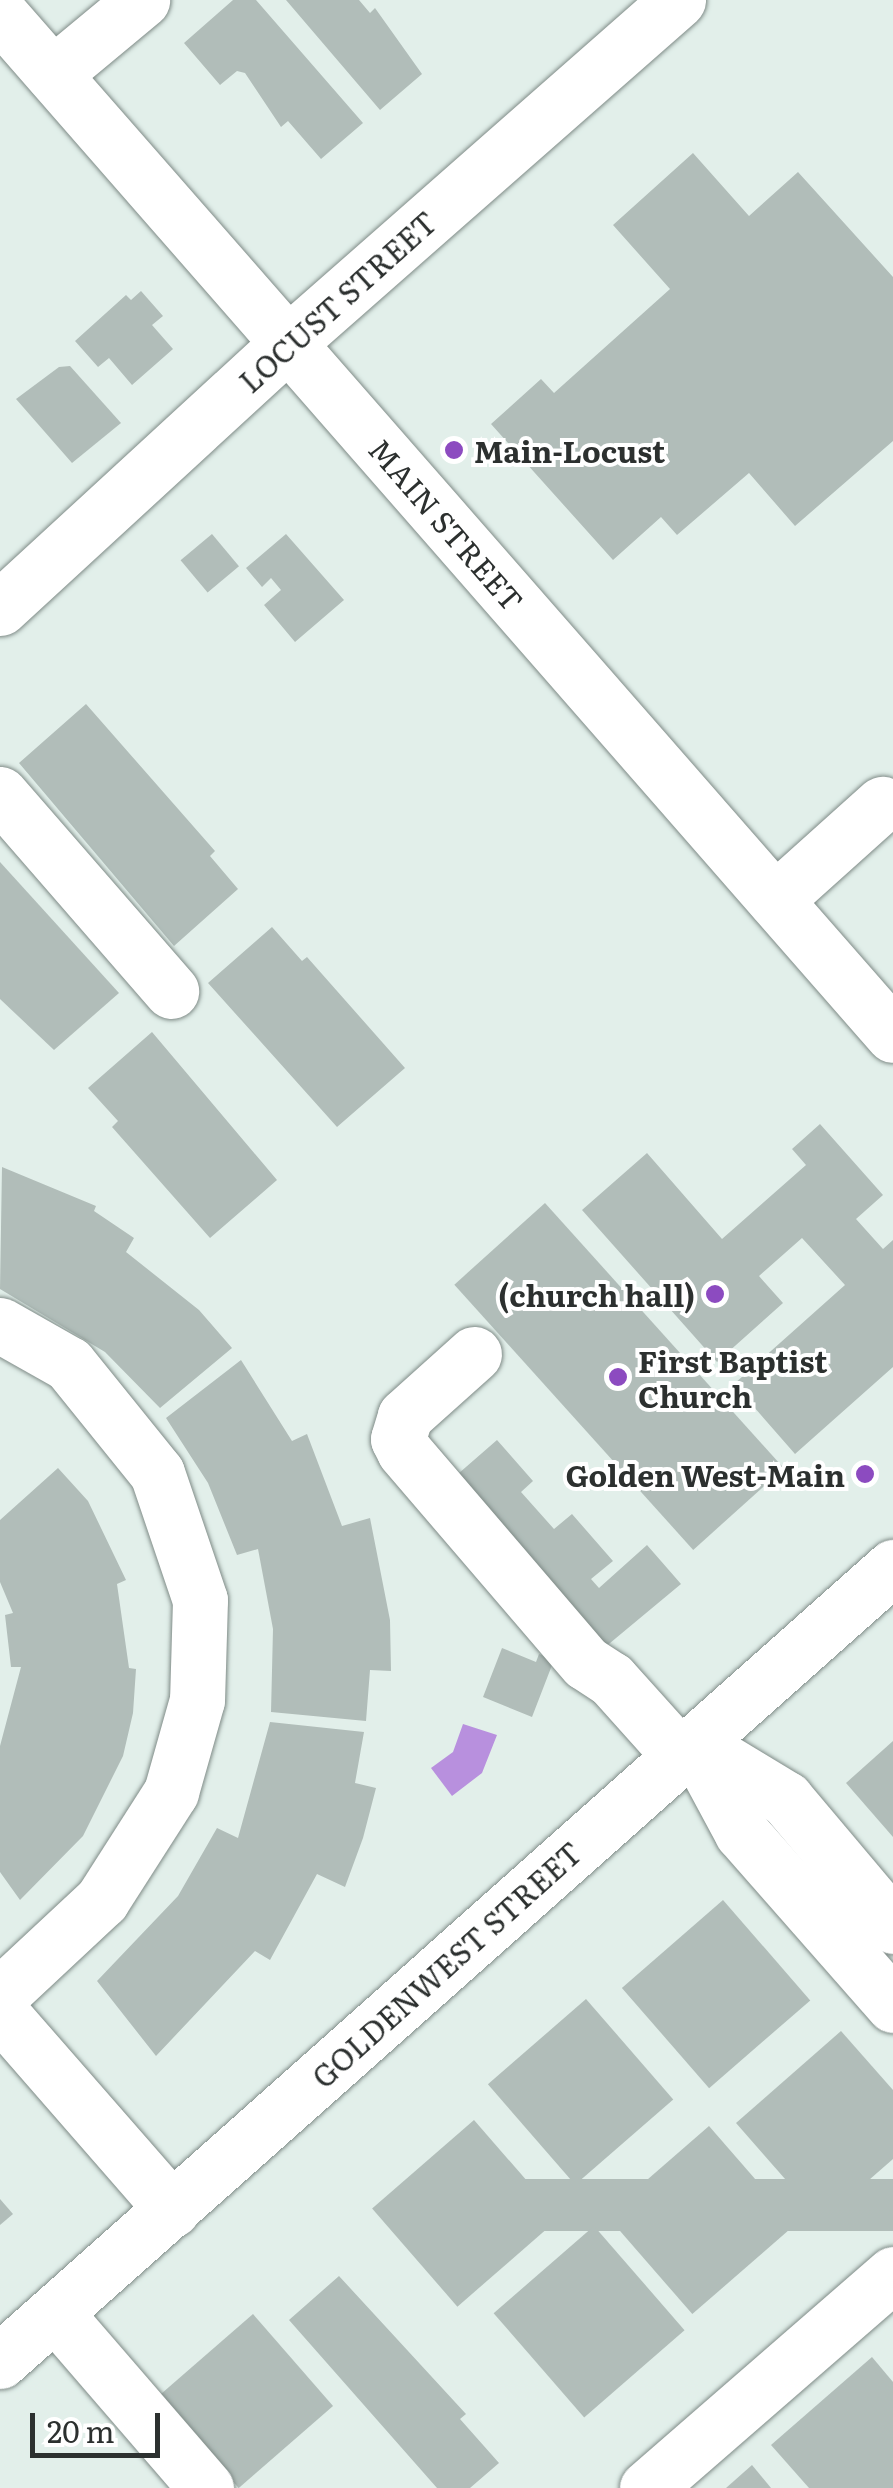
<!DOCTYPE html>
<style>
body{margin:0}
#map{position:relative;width:893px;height:2488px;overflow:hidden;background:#e2efea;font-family:Literata,serif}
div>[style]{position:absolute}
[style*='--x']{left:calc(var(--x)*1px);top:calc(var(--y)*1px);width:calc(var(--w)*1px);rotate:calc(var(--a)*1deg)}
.water>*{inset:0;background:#b890de}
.building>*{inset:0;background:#b1bdb9;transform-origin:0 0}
.roads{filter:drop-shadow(0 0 2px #7f8b87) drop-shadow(0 0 2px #7f8b87)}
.minor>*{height:55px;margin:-27.5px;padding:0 27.5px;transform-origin:27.5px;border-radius:27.5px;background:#fff}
.major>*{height:55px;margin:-27.5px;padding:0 27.5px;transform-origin:27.5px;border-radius:27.5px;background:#fff}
.dots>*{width:28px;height:28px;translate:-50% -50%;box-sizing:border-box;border:5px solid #fff;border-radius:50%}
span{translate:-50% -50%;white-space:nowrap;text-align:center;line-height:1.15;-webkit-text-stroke:8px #fff;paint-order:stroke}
.street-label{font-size:30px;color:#2c302f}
.poi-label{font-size:30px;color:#2c302f;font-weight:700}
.left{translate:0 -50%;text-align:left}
.right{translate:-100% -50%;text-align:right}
.scale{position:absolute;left:30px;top:2413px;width:130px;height:45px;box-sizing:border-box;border:5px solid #2c302f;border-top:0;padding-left:12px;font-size:30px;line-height:35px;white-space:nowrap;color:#2c302f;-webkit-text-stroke:8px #fff;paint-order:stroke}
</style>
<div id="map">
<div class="water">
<i style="clip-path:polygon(463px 1724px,497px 1735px,482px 1773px,452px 1796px,431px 1768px,453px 1752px)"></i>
</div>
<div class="building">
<i style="clip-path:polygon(233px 0,256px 0,363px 123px,321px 159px,288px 121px,281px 127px,245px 73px,237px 71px,220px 85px,184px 43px)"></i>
<i style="clip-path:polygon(286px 0,359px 0,370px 13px,375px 8px,422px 74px,380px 110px)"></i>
<i style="clip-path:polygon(693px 153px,749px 216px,798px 172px,893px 277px,893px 441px,795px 526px,749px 473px,677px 535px,661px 517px,613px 560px,491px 424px,541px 379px,554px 393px,670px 289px,613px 225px)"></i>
<i style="clip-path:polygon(141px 291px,163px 316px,152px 325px,173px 349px,132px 385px,109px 358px,98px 367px,75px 341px,126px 295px,131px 300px)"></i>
<i style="clip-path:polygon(70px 366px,121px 423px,72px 463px,16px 399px,59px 367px)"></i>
<i style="left:212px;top:534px;width:42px;height:41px;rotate:50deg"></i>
<i style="clip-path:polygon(286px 534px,344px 600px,295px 642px,264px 605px,281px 590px,271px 578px,262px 587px,246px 568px)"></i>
<i style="clip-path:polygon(86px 704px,215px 851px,210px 856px,238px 889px,174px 946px,19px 763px)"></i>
<i style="clip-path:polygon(0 862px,119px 993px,54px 1050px,0 999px)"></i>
<i style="clip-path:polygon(272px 927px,302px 961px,307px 957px,405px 1068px,337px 1127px,208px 983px)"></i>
<i style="clip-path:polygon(152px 1032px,277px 1180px,210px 1238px,112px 1127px,118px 1121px,88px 1088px)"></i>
<i style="clip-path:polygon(820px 1124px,883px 1195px,856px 1219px,883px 1249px,893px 1240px,893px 1367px,795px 1454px,734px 1384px,845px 1285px,802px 1238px,759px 1276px,783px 1303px,717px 1362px,582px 1210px,647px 1153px,722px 1239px,806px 1165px,792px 1149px)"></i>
<i style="clip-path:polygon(2px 1167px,96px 1206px,94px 1211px,134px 1238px,126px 1252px,199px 1310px,232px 1348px,160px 1408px,105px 1352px,0 1289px)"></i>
<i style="left:545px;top:1203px;width:357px;height:122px;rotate:48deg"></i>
<i style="clip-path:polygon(241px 1360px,292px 1441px,307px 1434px,342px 1526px,370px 1518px,390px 1620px,391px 1671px,370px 1670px,366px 1721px,271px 1712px,273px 1629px,258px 1549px,237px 1555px,208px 1483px,166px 1418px)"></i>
<i style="clip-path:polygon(497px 1440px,533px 1481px,521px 1492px,554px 1529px,572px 1514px,613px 1561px,591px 1579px,599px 1588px,647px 1545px,681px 1584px,592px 1658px,443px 1487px)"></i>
<i style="clip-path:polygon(58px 1468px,88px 1501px,126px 1580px,117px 1584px,129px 1668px,136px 1669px,133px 1713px,123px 1756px,83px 1836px,20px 1900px,0 1872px,0 1746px,21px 1667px,11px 1667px,5px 1615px,13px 1613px,0 1582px,0 1520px)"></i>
<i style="clip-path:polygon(502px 1648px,536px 1662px,539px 1654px,554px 1660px,532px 1717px,483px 1697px)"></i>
<i style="clip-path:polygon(270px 1722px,364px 1732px,355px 1783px,376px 1788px,363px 1838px,345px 1887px,317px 1874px,270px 1960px,255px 1951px,156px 2056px,97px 1981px,178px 1896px,217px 1828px,238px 1838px)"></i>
<i style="clip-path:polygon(893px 1741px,893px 1837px,846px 1783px)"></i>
<i style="left:723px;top:1900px;width:133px;height:134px;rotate:49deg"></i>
<i style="left:586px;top:1999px;width:133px;height:130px;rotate:49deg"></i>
<i style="clip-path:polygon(841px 2031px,893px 2090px,893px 2159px,822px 2221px,736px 2123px)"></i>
<i style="left:474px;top:2120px;width:130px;height:135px;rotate:49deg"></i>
<i style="left:709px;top:2126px;width:131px;height:136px;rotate:49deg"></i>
<i style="left:893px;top:2179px;width:52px;height:408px;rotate:90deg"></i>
<i style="clip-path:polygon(0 2199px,13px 2214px,0 2225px)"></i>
<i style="left:594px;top:2226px;width:138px;height:133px;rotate:49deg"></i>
<i style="clip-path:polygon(339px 2276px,466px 2414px,460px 2419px,499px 2463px,470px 2488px,437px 2488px,289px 2320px)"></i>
<i style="left:253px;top:2314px;width:122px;height:125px;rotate:49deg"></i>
<i style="clip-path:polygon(872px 2357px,893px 2382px,893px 2488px,809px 2488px,771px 2445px)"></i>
<i style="clip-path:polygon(752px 2465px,771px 2488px,726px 2488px)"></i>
</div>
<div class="roads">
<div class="minor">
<i style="--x:0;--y:14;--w:1356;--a:48.83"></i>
<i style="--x:53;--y:74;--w:116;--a:-39.7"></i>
<i style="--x:0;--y:608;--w:393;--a:-42.6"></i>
<i style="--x:289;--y:342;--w:518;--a:-41.32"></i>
<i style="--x:0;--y:794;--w:261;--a:49"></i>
<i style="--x:775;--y:900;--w:144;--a:-41.9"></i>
<i style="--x:0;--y:1325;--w:79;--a:29.5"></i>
<i style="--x:69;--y:1364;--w:140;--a:51.1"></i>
<i style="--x:157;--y:1473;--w:134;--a:71.3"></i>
<i style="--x:200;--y:1600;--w:100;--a:91.7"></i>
<i style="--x:197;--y:1700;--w:96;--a:105.8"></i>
<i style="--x:171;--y:1792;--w:128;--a:122.6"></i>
<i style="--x:102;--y:1900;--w:139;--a:137"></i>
<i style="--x:474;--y:1354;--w:93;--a:138.1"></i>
<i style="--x:405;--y:1416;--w:24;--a:107"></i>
<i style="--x:398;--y:1439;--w:13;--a:63"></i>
<i style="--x:404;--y:1451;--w:279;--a:49.4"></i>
<i style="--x:586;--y:1663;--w:30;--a:33"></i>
<i style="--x:611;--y:1679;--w:103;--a:48.1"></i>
<i style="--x:694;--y:1744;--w:101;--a:61.7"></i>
<i style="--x:742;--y:1833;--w:229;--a:48.7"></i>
<i style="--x:697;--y:1745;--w:104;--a:31.2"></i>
<i style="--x:786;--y:1799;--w:166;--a:49.9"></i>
<i style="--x:0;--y:2012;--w:262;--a:48.9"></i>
<i style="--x:55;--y:2313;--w:231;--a:49.2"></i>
<i style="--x:647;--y:2488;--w:326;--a:-41"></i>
</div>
<div class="major">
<i style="--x:0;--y:2361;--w:1195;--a:-41.64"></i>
</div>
</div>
<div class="dots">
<i style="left:454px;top:450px;background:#8c4bc0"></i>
<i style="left:715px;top:1294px;background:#8c4bc0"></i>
<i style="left:618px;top:1377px;background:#8c4bc0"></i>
<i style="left:865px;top:1474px;background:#8c4bc0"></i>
</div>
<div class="street-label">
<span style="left:337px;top:301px;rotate:-42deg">LOCUST STREET</span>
<span style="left:447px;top:524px;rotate:49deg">MAIN STREET</span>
<span style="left:446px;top:1964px;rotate:-42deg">GOLDENWEST STREET</span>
</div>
<div class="poi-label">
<span class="left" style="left:474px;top:450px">Main-Locust</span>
<span class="right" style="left:695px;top:1294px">(church hall)</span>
<span class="left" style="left:638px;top:1377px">First Baptist<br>Church</span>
<span class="right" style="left:845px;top:1474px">Golden West-Main</span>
</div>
<div class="scale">20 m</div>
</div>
